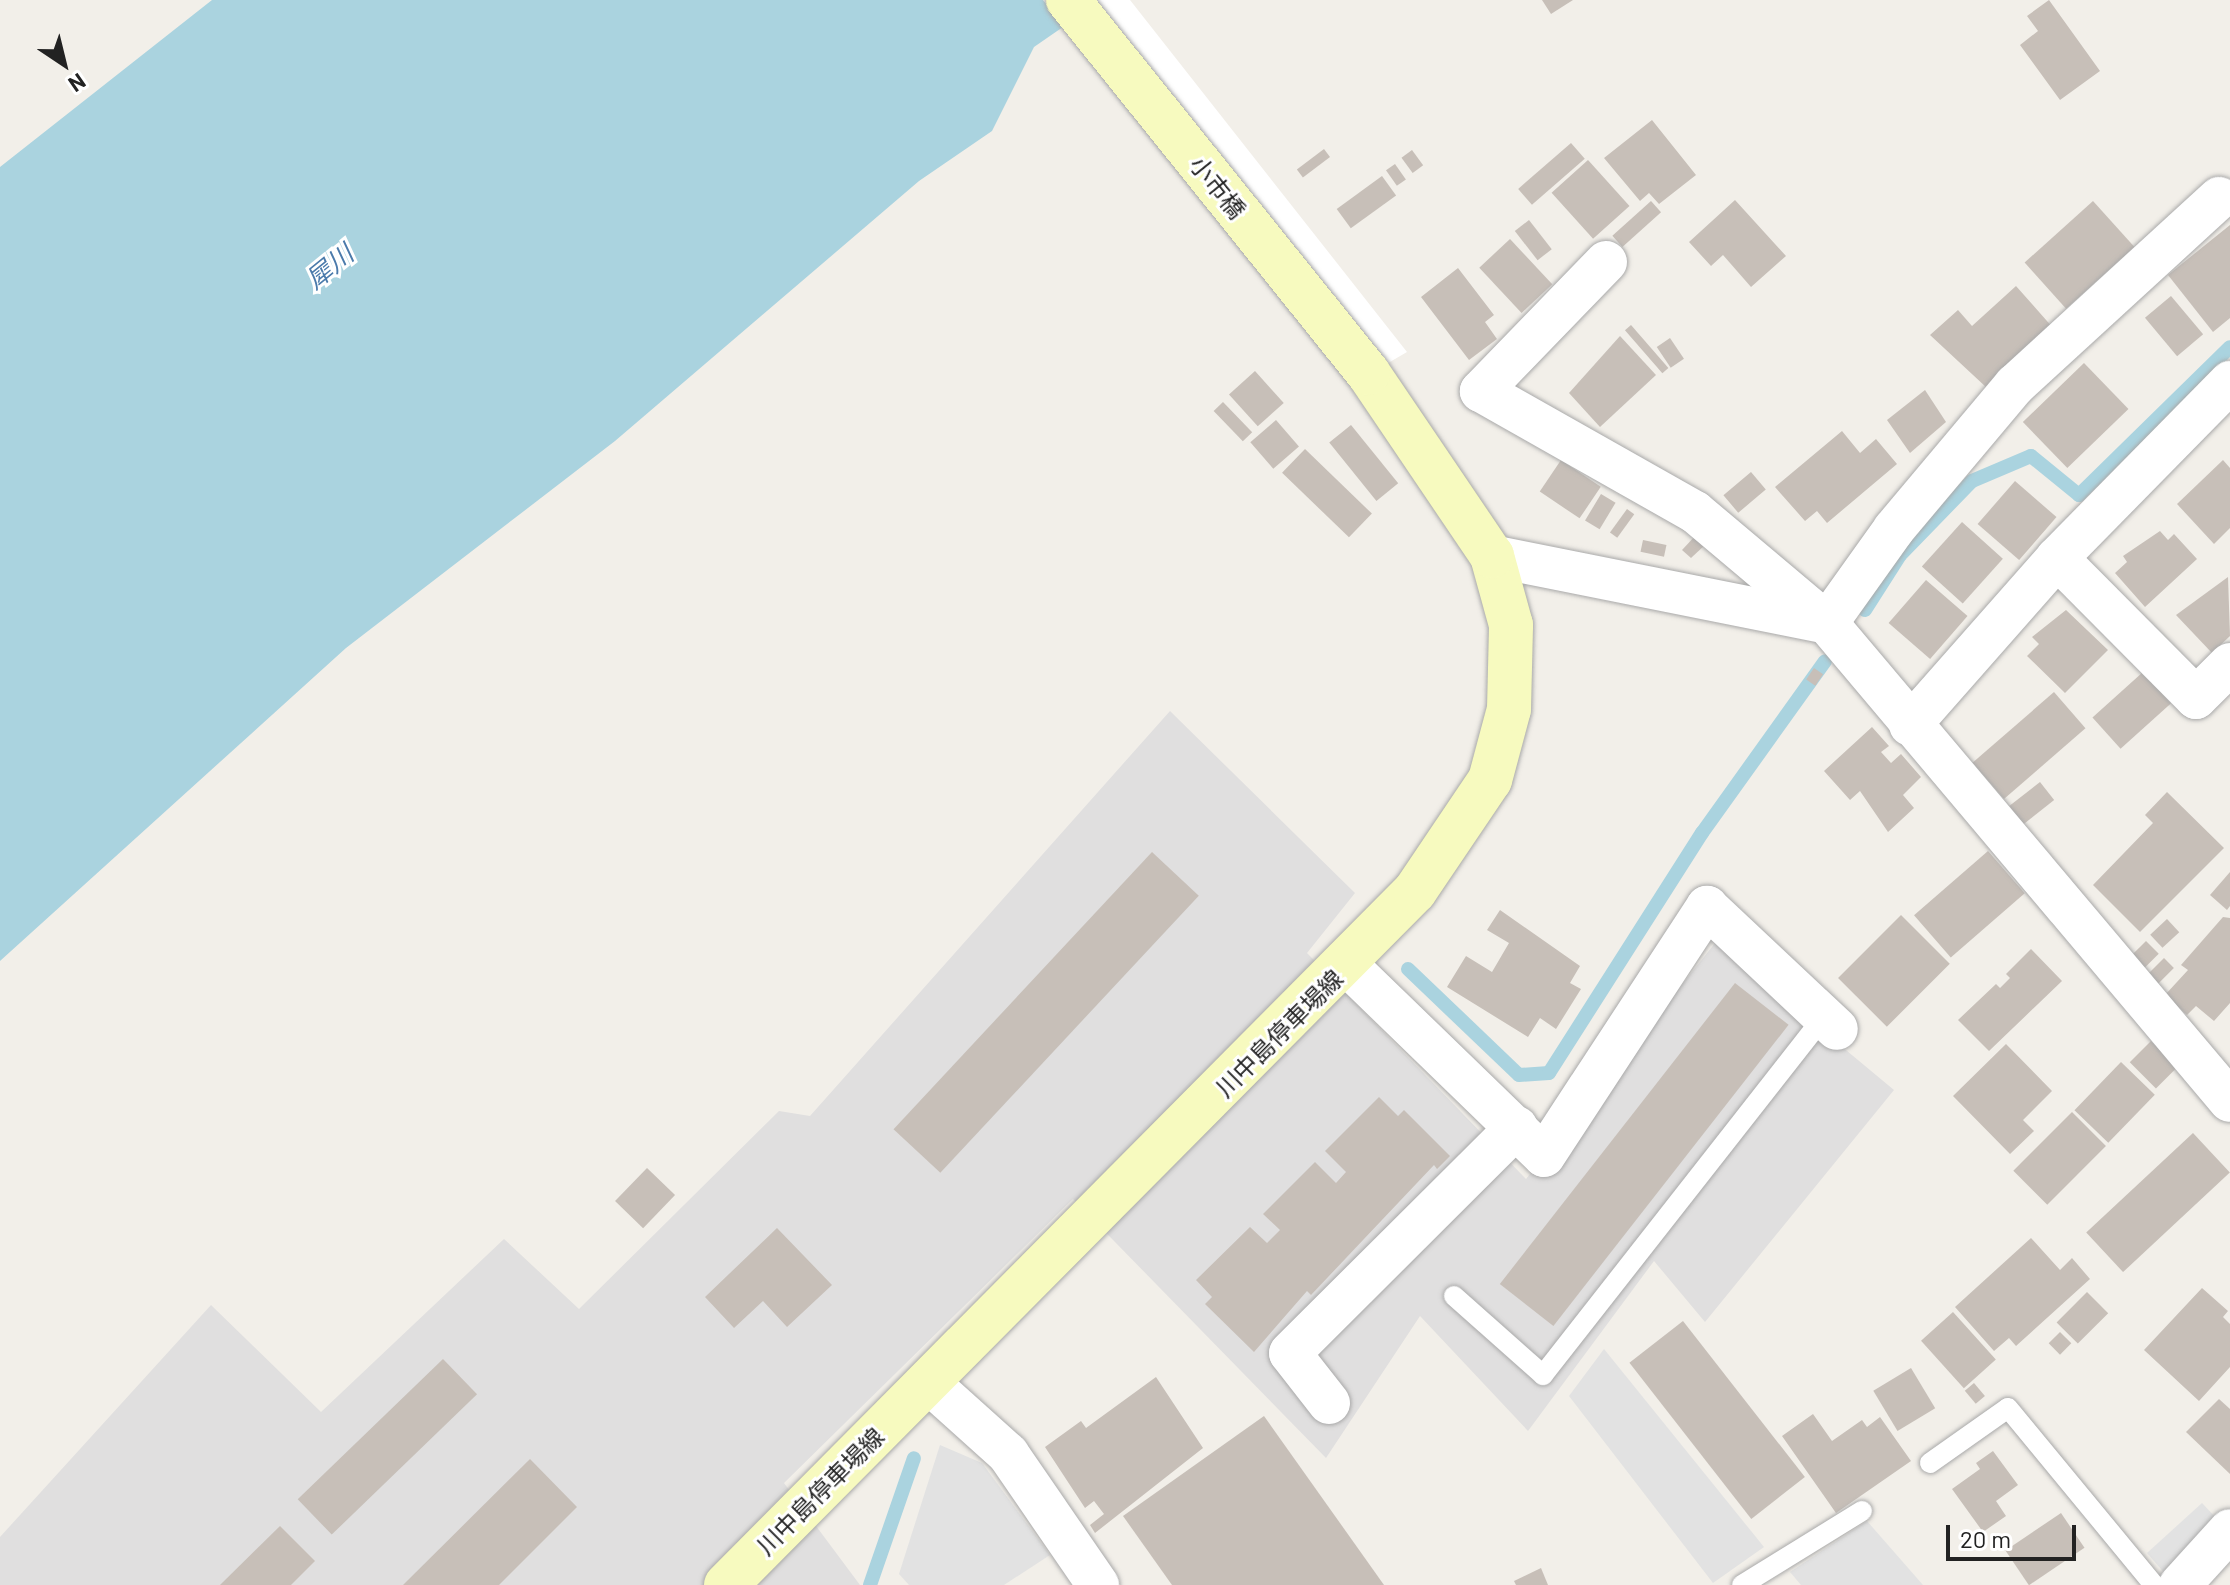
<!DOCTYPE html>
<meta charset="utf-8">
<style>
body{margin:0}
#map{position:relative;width:2230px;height:1585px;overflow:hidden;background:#f2efe9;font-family:Barlow,"Noto Sans JP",sans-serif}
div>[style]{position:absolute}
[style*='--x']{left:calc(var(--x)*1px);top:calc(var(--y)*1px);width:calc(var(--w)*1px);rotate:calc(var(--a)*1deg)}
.residential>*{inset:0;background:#e0dfdf}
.parking>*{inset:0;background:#e2e2e2}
.water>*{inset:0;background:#aad3df}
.pier>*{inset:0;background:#fff}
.stream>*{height:14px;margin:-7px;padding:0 7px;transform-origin:7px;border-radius:7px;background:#aad3df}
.building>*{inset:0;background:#c7bfb8;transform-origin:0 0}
.roads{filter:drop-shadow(0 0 2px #a9a9a9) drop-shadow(0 0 2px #a9a9a9)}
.lane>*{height:20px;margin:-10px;padding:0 10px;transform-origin:10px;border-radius:10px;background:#fff}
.street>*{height:42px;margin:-21px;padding:0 21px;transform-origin:21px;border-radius:21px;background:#fff}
.secondary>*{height:44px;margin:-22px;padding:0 22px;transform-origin:22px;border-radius:22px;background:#f7fabf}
span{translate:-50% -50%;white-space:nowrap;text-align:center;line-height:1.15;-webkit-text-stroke:6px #fff;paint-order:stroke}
.street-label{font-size:24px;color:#222}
.water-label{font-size:26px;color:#4a7aab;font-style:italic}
.north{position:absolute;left:24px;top:24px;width:80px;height:80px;-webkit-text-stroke:6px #fff;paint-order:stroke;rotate:145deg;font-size:22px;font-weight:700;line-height:32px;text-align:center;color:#222}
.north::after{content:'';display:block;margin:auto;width:28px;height:36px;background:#222;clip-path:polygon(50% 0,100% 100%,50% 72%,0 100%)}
.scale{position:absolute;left:1946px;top:1525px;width:130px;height:36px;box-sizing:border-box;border:4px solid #222;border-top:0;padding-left:10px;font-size:24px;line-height:28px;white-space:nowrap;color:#222;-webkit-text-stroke:6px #fff;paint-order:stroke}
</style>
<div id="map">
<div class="residential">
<i style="clip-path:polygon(1170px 711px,1355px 893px,1307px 953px,1526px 1179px,1716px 942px,1894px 1090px,1705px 1322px,1654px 1261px,1528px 1431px,1420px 1316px,1326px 1458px,1073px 1199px,784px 1483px,860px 1585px,0 1585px,0 1537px,211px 1305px,321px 1412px,504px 1239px,579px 1309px,779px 1111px,810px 1116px)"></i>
</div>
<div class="parking">
<i style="clip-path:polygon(1604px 1349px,1764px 1547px,1713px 1583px,1569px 1396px)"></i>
<i style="clip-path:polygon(940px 1445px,982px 1463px,1050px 1555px,1004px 1585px,909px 1585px,899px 1574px)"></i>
<i style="clip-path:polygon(2202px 1503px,2218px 1520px,2167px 1576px,2147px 1553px)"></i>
<i style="clip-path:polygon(1867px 1521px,1923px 1585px,1801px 1585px,1790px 1572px)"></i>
</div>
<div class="water">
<i style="clip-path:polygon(212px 0,1102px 0,1034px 47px,992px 131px,919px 181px,615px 441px,346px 648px,0 961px,0 167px)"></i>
</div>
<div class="pier">
<i style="clip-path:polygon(1043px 0,1130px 0,1407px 352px,1352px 384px)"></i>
</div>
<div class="stream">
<i style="--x:1865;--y:610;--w:65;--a:-57.5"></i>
<i style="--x:1900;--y:555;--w:103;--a:-45.8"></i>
<i style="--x:1972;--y:481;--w:64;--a:-23"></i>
<i style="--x:2031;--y:456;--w:62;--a:39.1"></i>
<i style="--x:2079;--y:495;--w:211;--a:-44.4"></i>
<i style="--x:1408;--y:969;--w:153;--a:43.7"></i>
<i style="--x:1519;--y:1075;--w:30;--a:-4"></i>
<i style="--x:1549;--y:1073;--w:285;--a:-57.5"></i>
<i style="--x:1702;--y:833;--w:211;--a:-54.4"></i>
<i style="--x:870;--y:1585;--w:134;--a:-70.9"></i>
</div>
<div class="building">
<i style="clip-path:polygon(1542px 0,1573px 0,1551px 14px)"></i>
<i style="clip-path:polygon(2049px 0,2100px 71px,2060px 100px,2020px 45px,2038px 31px,2027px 16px)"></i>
<i style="clip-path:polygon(1652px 120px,1696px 175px,1659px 204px,1649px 193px,1640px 201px,1604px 158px)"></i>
<i style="left:1571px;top:143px;width:21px;height:70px;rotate:49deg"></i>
<i style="left:1324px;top:149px;width:10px;height:34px;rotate:53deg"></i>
<i style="left:1412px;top:150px;width:19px;height:13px;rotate:54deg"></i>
<i style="left:1588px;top:160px;width:62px;height:49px;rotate:48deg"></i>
<i style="left:1395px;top:164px;width:19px;height:11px;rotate:55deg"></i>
<i style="left:1382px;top:176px;width:24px;height:56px;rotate:54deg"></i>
<i style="clip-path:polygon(1735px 200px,1786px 256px,1751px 287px,1723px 255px,1711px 266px,1689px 242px)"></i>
<i style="left:1651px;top:201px;width:15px;height:52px;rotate:48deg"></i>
<i style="left:2093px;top:201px;width:62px;height:92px;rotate:48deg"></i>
<i style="left:1529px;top:220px;width:37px;height:18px;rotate:52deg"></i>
<i style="clip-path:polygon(2230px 225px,2230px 318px,2213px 332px,2168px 275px)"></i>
<i style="left:1510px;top:239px;width:62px;height:42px;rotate:47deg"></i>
<i style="clip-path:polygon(1458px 268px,1494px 315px,1485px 322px,1497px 339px,1469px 360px,1421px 297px)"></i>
<i style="clip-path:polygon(2016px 286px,2054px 329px,1987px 388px,1930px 335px,1958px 310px,1972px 326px)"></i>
<i style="left:2171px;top:296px;width:50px;height:34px;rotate:50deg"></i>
<i style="left:1631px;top:325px;width:57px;height:8px;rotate:49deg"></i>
<i style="clip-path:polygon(1620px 336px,1656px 375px,1600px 427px,1569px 393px)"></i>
<i style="left:1670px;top:338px;width:25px;height:16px;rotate:56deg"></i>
<i style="left:2084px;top:363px;width:64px;height:85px;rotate:46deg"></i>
<i style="left:1255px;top:371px;width:43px;height:35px;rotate:48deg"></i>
<i style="clip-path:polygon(1925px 390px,1946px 422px,1910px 453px,1887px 420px)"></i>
<i style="left:1223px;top:402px;width:42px;height:13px;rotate:46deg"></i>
<i style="left:1276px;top:420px;width:35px;height:34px;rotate:49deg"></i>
<i style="left:1351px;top:425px;width:75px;height:28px;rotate:51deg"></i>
<i style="clip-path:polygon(1842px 431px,1860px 453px,1876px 439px,1897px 464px,1827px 523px,1817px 511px,1805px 521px,1775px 487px)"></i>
<i style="left:1305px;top:449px;width:93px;height:33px;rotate:44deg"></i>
<i style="left:1561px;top:460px;width:48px;height:38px;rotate:34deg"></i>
<i style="clip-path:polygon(2223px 460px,2230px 468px,2230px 528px,2214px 544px,2177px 504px)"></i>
<i style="left:1751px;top:472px;width:23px;height:36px;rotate:50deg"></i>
<i style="left:2015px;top:481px;width:55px;height:57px;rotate:41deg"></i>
<i style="left:1601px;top:494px;width:17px;height:31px;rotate:31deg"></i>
<i style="left:1627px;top:509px;width:9px;height:29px;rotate:36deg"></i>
<i style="left:1962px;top:522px;width:55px;height:60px;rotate:42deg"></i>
<i style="clip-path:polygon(2160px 531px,2168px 540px,2174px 534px,2197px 559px,2145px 607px,2115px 573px,2127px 562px,2123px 556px)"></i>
<i style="clip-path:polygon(1696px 535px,1705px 545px,1691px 558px,1682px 550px)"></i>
<i style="left:1643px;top:540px;width:24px;height:12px;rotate:12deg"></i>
<i style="clip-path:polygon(2228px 577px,2230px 636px,2212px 653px,2176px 615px)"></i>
<i style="left:1926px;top:580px;width:55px;height:57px;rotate:41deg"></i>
<i style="clip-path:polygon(2066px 610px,2108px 650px,2065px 693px,2027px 656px,2039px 644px,2032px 637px)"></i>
<i style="left:1814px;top:668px;width:11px;height:14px;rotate:34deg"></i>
<i style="left:2143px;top:672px;width:42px;height:68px;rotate:48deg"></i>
<i style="left:2054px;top:692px;width:48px;height:108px;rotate:49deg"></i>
<i style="clip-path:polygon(1872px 727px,1889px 746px,1881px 752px,1891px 763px,1901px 754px,1921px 777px,1903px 795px,1914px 808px,1888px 832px,1860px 791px,1850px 800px,1824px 771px)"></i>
<i style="left:2040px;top:782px;width:23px;height:39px;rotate:52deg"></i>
<i style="clip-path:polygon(2167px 792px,2224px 848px,2140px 932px,2093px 885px,2153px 823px,2145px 815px)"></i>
<i style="left:1988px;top:851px;width:56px;height:98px;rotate:49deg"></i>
<i style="left:1152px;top:852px;width:64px;height:379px;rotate:43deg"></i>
<i style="clip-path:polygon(2230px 872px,2230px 906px,2227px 910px,2210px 895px)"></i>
<i style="clip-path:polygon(1500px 910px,1580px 966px,1570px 983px,1581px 989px,1556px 1029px,1540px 1018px,1528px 1037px,1447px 987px,1466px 956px,1492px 972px,1509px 943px,1487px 930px)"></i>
<i style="left:1901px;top:915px;width:69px;height:89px;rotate:45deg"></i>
<i style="clip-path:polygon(2223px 917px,2230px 918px,2230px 1003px,2214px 1021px,2196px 1006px,2187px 1015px,2165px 995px,2188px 970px,2181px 965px)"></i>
<i style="left:2167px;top:919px;width:18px;height:23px;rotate:47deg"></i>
<i style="left:2146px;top:941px;width:18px;height:27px;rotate:45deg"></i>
<i style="clip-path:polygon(2031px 949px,2062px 981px,1989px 1051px,1958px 1020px,1996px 984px,2000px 988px,2010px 978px,2006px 974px)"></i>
<i style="left:2164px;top:958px;width:14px;height:23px;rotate:45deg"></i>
<i style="left:1735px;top:983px;width:68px;height:382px;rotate:38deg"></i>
<i style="left:2151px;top:1041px;width:37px;height:30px;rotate:45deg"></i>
<i style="clip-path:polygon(2006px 1044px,2052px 1091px,2023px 1120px,2034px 1131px,2010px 1154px,1953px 1096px)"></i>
<i style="left:2121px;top:1062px;width:47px;height:67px;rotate:44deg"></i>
<i style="clip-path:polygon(1379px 1097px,1398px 1116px,1404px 1110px,1450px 1156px,1437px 1169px,1434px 1165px,1311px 1295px,1307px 1291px,1254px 1352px,1205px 1304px,1212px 1297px,1196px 1280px,1250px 1227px,1267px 1243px,1280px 1230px,1263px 1214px,1315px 1162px,1336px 1183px,1346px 1172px,1325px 1151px)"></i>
<i style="left:2072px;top:1112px;width:48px;height:83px;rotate:45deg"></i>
<i style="left:2193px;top:1133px;width:54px;height:146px;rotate:47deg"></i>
<i style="left:647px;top:1168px;width:39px;height:46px;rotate:44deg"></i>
<i style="clip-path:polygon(777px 1228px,832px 1285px,787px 1327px,763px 1301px,734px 1328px,705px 1297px)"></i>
<i style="clip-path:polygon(2031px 1238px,2060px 1270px,2072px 1258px,2090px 1279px,2016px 1346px,2009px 1338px,1994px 1351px,1955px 1307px)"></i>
<i style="clip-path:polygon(2202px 1288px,2228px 1311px,2223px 1317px,2230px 1324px,2230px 1367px,2199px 1401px,2144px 1350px)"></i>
<i style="left:2087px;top:1292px;width:30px;height:43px;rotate:45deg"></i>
<i style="left:1953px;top:1312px;width:64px;height:43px;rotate:48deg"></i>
<i style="left:1683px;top:1321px;width:198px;height:68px;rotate:52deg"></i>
<i style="left:2060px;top:1332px;width:16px;height:16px;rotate:45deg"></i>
<i style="left:443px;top:1359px;width:49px;height:202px;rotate:46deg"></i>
<i style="left:1911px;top:1368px;width:47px;height:44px;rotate:59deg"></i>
<i style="clip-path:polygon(1156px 1377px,1203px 1448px,1095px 1533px,1090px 1525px,1104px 1514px,1094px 1501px,1085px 1508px,1045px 1447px,1081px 1421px,1086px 1428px)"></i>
<i style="left:1974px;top:1383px;width:17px;height:12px;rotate:50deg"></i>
<i style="clip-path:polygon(2219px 1399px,2230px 1409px,2230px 1474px,2186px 1432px)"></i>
<i style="clip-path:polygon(1813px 1414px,1832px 1441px,1862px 1420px,1867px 1427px,1880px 1417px,1911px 1461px,1836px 1513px,1782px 1436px)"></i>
<i style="clip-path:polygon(1264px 1416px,1384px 1585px,1172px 1585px,1123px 1516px)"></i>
<i style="clip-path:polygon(1993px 1451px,2018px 1485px,1996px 1501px,2006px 1516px,1983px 1532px,1952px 1489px,1980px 1469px,1976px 1463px)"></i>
<i style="clip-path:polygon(530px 1459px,577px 1507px,499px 1585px,403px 1585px)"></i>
<i style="left:2061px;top:1513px;width:42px;height:67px;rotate:56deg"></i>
<i style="clip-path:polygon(280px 1526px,315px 1561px,291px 1585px,220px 1585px)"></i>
<i style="clip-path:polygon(1541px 1568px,1548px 1585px,1516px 1585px,1514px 1581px)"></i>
</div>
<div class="roads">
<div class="lane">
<i style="--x:1454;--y:1296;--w:119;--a:41.6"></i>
<i style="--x:1543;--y:1375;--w:456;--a:-51.9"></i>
<i style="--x:1930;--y:1463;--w:95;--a:-35.2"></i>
<i style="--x:2008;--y:1408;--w:229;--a:50.5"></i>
<i style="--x:1742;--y:1585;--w:141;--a:-31.7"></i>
</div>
<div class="street">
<i style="--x:1606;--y:262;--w:180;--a:134.1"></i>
<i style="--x:1481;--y:391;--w:246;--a:29.5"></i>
<i style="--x:1695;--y:512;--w:172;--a:40.1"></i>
<i style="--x:1827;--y:623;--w:115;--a:-54.5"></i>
<i style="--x:1894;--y:529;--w:188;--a:-50"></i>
<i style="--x:2015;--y:385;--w:277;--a:-42.5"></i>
<i style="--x:1492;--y:556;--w:342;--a:11.3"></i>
<i style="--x:1827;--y:623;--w:625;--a:49.87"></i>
<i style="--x:2057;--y:558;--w:197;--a:45.2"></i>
<i style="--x:2196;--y:698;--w:48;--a:-45"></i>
<i style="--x:1910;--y:725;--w:222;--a:-48.6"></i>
<i style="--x:2057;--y:558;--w:247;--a:-45.5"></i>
<i style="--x:1347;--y:965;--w:274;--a:44.1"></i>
<i style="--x:1544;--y:1156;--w:298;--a:-56.8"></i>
<i style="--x:1707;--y:907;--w:178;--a:43.2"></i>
<i style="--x:929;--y:1383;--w:106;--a:41.9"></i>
<i style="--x:1008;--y:1454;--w:159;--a:55.5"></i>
<i style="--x:1329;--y:1403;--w:63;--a:-128"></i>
<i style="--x:1290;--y:1353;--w:320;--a:-44.9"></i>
<i style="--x:2180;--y:1585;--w:74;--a:-47.7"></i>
</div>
<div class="secondary">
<i style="--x:726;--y:1585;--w:978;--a:-45.21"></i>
<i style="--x:1415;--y:891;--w:134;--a:-56"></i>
<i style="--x:1490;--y:780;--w:73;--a:-75"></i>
<i style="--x:1509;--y:709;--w:84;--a:-88.6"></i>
<i style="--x:1511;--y:625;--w:72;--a:-105.4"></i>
<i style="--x:1492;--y:556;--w:221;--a:-124.1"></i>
<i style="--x:1368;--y:373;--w:479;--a:-128.8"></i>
</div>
</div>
<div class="street-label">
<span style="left:1218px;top:187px;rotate:51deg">小市橋</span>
<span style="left:1279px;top:1033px;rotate:-45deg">川中島停車場線</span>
<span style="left:820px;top:1491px;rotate:-45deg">川中島停車場線</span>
</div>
<div class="water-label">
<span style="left:329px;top:266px;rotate:-39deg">犀川</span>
</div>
<div class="north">N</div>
<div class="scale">20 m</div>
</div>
